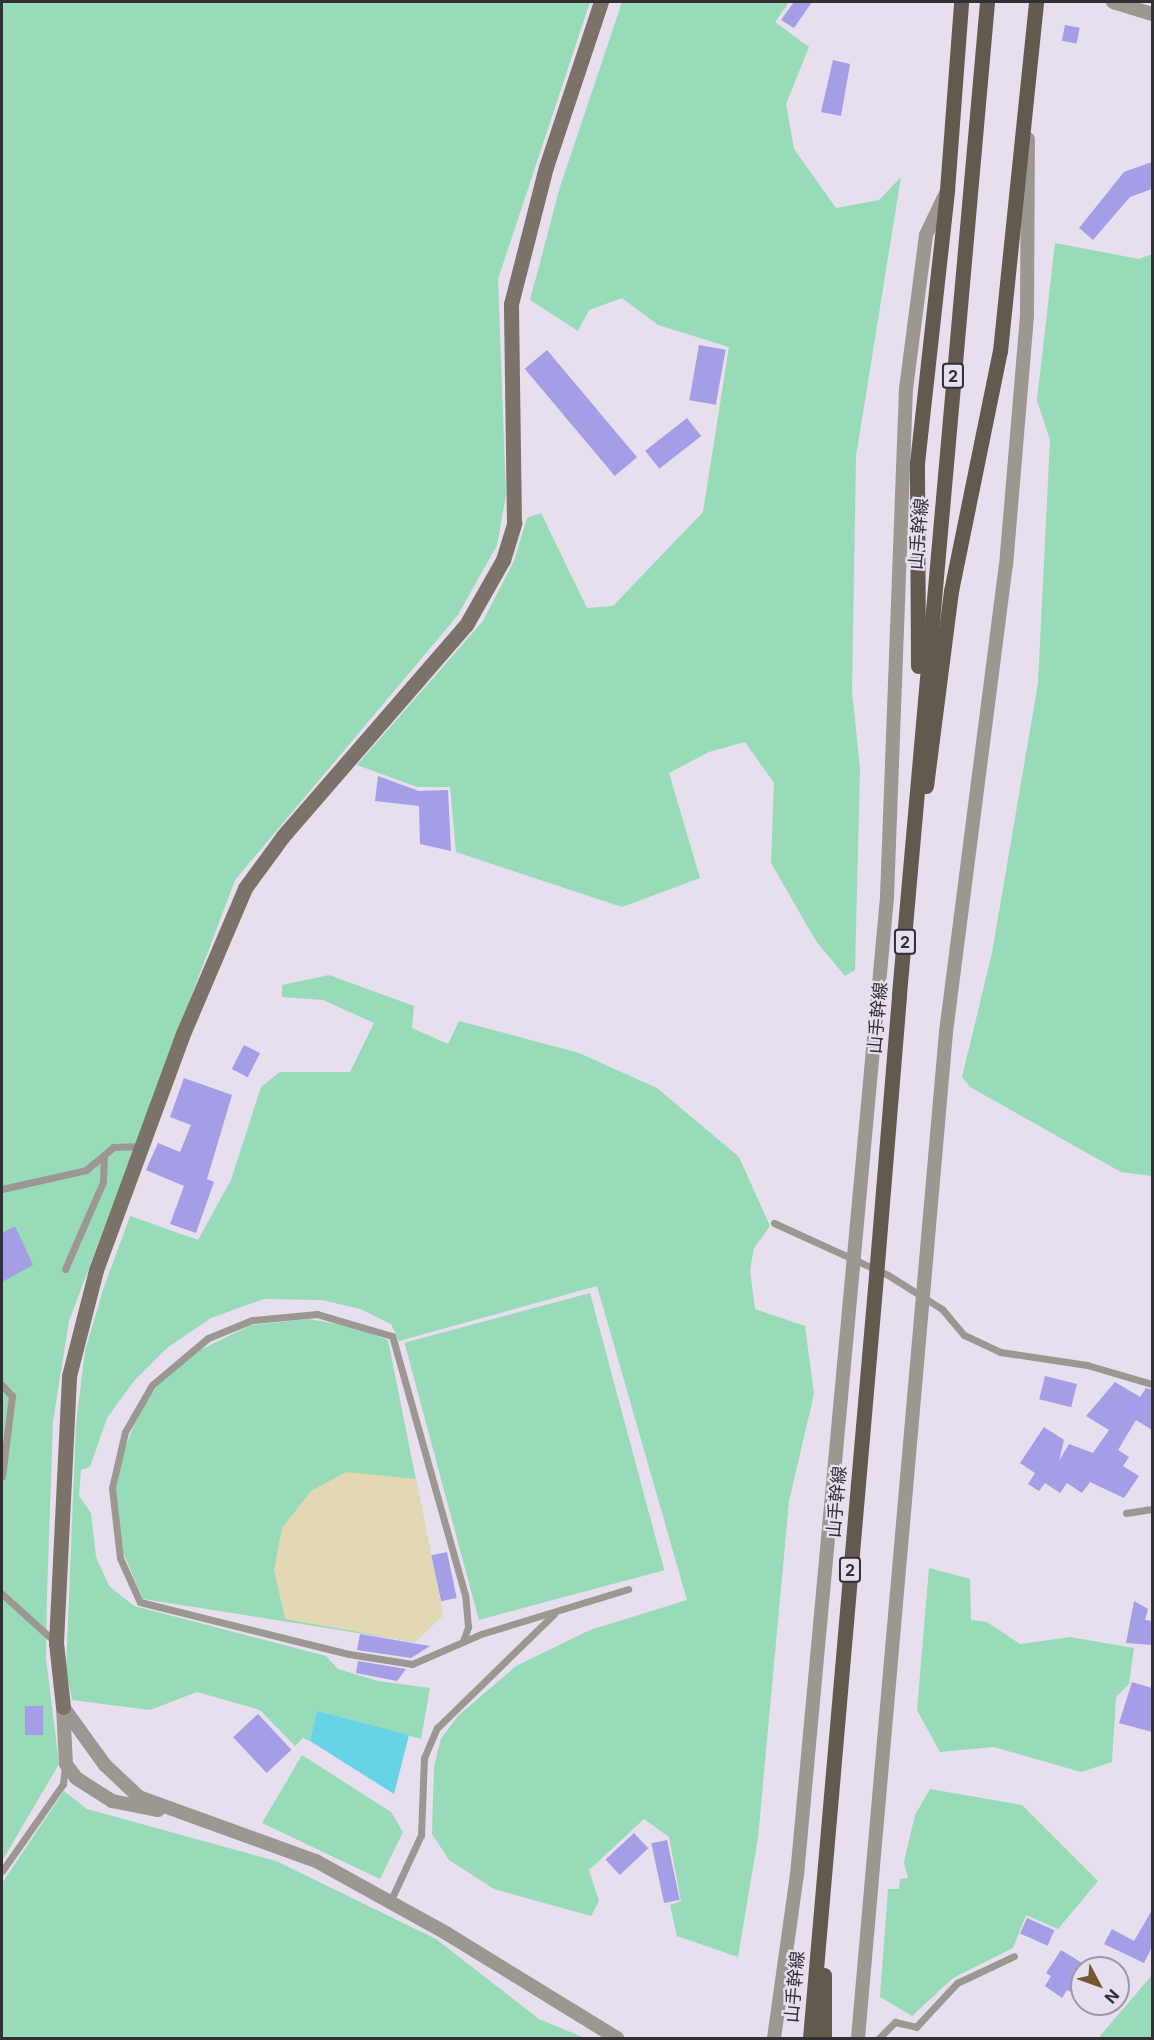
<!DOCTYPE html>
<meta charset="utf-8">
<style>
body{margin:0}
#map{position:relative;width:1154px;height:2040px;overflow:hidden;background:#e7deee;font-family:Inter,"Noto Sans JP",sans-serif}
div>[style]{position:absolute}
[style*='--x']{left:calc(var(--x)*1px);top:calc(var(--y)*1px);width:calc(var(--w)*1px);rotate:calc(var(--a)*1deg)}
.green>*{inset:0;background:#97dbb8;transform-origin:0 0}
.sand>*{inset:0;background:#e2d8b3}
.water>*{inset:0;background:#66d3e6}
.building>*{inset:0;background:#a39ee6;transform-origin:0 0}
.lane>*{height:7px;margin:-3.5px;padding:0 3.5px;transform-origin:3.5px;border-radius:3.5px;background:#9c9791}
.street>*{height:14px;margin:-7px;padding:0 7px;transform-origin:7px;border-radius:7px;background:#9c9791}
.secondary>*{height:15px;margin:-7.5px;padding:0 7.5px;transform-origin:7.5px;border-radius:7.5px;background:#7b736a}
.primary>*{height:15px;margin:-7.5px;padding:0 7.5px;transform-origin:7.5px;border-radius:7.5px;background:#635a4f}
.primary-bridge>*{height:15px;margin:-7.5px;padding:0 7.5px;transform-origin:7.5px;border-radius:7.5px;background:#635a4f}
span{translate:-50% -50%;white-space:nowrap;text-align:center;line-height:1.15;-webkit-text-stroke:4.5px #e7deee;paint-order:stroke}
.shield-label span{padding:2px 4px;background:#e7deee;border:2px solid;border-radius:4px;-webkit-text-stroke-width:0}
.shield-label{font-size:16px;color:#322f35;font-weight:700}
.street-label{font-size:18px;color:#322f35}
.frame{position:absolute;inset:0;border:3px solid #322f35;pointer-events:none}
.north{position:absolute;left:1070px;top:1956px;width:60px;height:60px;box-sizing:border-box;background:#e7deee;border:2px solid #9f98a4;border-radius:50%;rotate:131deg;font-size:16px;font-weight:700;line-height:24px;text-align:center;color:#322f35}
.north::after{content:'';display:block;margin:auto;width:21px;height:27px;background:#77562d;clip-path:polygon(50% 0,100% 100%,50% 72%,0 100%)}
</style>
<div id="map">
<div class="green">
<i style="clip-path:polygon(2px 2px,590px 2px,498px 279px,506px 495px,497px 545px,458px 615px,235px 880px,69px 1321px,53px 1421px,47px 1595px,46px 1658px,59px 1764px,2px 1861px)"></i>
<i style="clip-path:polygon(622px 2px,789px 2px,775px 22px,809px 47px,786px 104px,794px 149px,836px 208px,879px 200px,901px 177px,856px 456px,852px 691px,860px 769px,855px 970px,845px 976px,816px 941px,771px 863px,774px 783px,745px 742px,709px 752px,669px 773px,700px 878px,622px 907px,456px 852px,450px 787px,417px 787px,357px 765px,483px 621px,514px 561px,527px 518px,541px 513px,587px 608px,613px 606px,703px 512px,729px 347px,658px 325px,622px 298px,589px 310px,578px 331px,530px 300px,560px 187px)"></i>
<i style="clip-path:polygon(1055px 243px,1139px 259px,1152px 254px,1152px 1176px,1121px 1172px,970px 1087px,962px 1077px,992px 953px,1038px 683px,1050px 440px,1037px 400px)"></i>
<i style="clip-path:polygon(329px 975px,414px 1006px,412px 1028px,448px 1044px,459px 1021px,579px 1053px,657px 1088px,739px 1157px,770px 1226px,754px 1248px,750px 1270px,755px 1309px,805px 1326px,814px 1394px,789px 1501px,758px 1838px,738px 1957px,677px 1936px,670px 1905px,681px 1901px,669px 1837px,644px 1819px,589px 1870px,599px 1901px,591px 1916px,494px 1889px,449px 1860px,432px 1834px,434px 1766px,441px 1739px,458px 1716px,516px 1666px,590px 1630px,687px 1600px,597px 1286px,399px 1341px,391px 1324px,360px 1309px,322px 1300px,264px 1299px,211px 1318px,167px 1348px,134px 1381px,107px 1418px,90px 1467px,81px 1470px,79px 1496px,91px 1513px,96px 1557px,109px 1586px,134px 1606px,326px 1656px,338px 1669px,378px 1681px,430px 1688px,421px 1739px,317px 1711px,310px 1741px,303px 1738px,295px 1746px,260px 1710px,197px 1692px,150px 1710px,72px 1700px,66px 1670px,76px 1424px,85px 1351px,103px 1290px,130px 1216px,198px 1240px,231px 1180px,261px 1087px,280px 1072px,350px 1072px,374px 1023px,323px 1000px,282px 997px,282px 985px)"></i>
<i style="left:590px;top:1293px;width:287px;height:192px;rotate:75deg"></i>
<i style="clip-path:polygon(309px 1319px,354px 1327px,388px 1340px,443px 1615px,415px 1642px,143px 1599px,123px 1552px,115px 1494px,123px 1453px,140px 1410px,162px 1380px,196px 1352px,251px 1325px)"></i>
<i style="clip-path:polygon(929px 1568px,970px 1579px,971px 1620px,987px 1622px,1020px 1644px,1070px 1637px,1134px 1648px,1129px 1684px,1116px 1697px,1112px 1762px,1081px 1772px,994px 1747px,940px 1752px,917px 1710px)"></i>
<i style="clip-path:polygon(302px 1755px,391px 1812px,403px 1832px,380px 1879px,262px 1823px)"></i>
<i style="clip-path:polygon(930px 1789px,1022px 1805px,1098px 1881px,1058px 1929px,1026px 1915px,1013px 1948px,953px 1978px,912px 2016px,880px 1997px,888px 1889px,899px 1889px,900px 1879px,908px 1878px,904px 1862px,915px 1815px)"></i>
<i style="clip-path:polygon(64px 1791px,87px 1809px,276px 1861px,436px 1939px,539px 2019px,585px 2038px,2px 2038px,2px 1883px)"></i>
<i style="clip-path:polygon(1152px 1975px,1152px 2038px,1100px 2038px,1100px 2036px)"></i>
</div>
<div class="sand">
<i style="clip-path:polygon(346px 1472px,416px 1479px,443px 1615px,415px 1642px,285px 1619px,274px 1570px,282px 1528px,311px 1491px)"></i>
</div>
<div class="water">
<i style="clip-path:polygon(317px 1711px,409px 1735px,394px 1794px,310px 1741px)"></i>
</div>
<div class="building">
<i style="clip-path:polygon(794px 2px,812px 2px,794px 28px,781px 20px)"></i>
<i style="left:1065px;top:25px;width:15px;height:16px;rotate:11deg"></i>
<i style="clip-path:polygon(833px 60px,850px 64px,841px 116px,821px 112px)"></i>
<i style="clip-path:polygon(1152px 162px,1152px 189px,1130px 197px,1093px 240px,1079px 228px,1124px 172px)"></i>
<i style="left:699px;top:345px;width:27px;height:56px;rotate:10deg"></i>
<i style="left:547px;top:350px;width:140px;height:29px;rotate:50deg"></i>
<i style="left:687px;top:418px;width:23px;height:53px;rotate:52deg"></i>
<i style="clip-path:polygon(378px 776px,419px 791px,448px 790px,451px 851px,420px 844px,419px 806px,375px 801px)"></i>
<i style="left:244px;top:1045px;width:18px;height:27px;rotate:27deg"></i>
<i style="clip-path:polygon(184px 1078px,232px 1095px,207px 1179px,214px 1182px,196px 1233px,170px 1224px,184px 1186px,146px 1170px,158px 1143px,180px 1152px,191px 1125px,170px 1117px)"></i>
<i style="clip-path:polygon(15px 1226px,33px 1265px,2px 1282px,2px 1233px)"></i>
<i style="left:1045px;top:1376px;width:33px;height:24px;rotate:14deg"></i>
<i style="clip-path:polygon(1115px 1382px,1140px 1397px,1146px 1388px,1152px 1390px,1152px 1430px,1136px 1420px,1118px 1450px,1129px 1457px,1123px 1466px,1139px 1476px,1124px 1498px,1090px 1482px,1082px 1493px,1067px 1483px,1060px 1493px,1045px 1483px,1039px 1491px,1028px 1484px,1035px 1473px,1020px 1463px,1044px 1427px,1064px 1440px,1059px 1461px,1069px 1444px,1093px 1453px,1109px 1430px,1086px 1416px)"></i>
<i style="left:447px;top:1552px;width:47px;height:16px;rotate:78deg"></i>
<i style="clip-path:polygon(1134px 1601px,1148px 1609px,1145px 1620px,1152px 1621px,1152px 1645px,1126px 1643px)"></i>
<i style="clip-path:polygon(360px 1634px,430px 1646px,411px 1658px,357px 1650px)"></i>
<i style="clip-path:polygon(358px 1661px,406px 1669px,397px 1681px,356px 1673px)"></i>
<i style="clip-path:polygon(1132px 1682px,1152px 1688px,1152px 1732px,1119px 1723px)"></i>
<i style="left:25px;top:1706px;width:18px;height:29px"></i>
<i style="left:258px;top:1714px;width:49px;height:34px;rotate:47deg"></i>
<i style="left:634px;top:1833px;width:21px;height:39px;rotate:47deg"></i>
<i style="left:667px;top:1840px;width:61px;height:16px;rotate:78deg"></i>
<i style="clip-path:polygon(1152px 1910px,1152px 1947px,1144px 1963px,1104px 1944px,1112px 1929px,1134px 1941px)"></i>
<i style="left:1027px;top:1918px;width:30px;height:17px;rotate:24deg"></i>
<i style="clip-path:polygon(1061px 1950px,1082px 1963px,1082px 1998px,1067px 1990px,1062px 1998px,1045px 1986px,1051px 1976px,1046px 1973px)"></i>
</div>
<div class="lane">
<i style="--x:2;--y:1189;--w:86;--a:-12.7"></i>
<i style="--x:86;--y:1170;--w:35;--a:-40"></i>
<i style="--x:113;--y:1147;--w:29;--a:-2"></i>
<i style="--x:774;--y:1223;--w:125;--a:24.5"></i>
<i style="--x:888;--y:1275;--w:64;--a:32.2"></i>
<i style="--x:942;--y:1309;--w:34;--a:50"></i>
<i style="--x:964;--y:1335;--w:40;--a:25"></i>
<i style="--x:1000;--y:1352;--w:88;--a:8.5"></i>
<i style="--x:1087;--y:1365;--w:68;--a:16.3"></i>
<i style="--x:65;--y:1269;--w:95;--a:-66.4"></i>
<i style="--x:103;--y:1182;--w:27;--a:-88"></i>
<i style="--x:2;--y:1385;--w:15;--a:48"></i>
<i style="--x:12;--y:1396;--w:81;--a:97.1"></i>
<i style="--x:1126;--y:1513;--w:26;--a:-9"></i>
<i style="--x:2;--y:1594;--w:70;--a:42.1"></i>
<i style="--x:463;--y:1641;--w:15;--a:-70"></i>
<i style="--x:468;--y:1627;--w:32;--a:-95"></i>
<i style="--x:465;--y:1595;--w:269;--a:-105.7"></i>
<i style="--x:392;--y:1336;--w:78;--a:-163.7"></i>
<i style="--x:317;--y:1314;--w:65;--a:174.7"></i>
<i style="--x:252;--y:1320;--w:48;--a:157.8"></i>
<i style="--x:208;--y:1338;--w:73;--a:140"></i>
<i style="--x:152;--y:1385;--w:54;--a:119.9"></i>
<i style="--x:125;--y:1432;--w:57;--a:103.1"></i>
<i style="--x:112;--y:1488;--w:70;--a:83.5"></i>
<i style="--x:120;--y:1558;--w:48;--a:65.6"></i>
<i style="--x:140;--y:1602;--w:215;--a:14"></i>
<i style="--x:349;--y:1654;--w:64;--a:9"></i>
<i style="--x:412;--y:1664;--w:75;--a:-23.5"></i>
<i style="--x:481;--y:1634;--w:154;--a:-17"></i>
<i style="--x:2;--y:1871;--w:106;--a:-55"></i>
<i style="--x:63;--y:1784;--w:18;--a:-84"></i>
<i style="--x:390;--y:1902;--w:74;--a:-65.2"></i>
<i style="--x:421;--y:1835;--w:77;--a:-87.8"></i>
<i style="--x:424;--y:1758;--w:33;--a:-67"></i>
<i style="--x:437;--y:1728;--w:163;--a:-44.3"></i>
<i style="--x:879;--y:2038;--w:23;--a:-45"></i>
<i style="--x:895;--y:2022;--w:22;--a:13"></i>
<i style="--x:916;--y:2027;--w:60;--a:-47"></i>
<i style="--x:957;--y:1983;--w:63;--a:-25.3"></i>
</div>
<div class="street">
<i style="--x:1113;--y:2;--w:41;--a:17.1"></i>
<i style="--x:63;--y:1707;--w:72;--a:54.1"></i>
<i style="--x:105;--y:1765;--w:47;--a:43.3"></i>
<i style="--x:139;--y:1797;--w:188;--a:19.9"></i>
<i style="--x:316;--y:1861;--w:149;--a:29"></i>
<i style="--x:446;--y:1933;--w:201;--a:31.6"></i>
<i style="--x:63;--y:1707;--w:57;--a:87"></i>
<i style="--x:66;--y:1764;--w:17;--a:54"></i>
<i style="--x:76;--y:1778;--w:43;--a:32.6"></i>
<i style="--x:112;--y:1801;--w:47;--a:11.1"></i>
<i style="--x:774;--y:2038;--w:165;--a:-82"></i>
<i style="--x:797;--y:1875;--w:982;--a:-84.74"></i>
<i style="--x:887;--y:897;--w:508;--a:-87.86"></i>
<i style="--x:906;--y:389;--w:155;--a:-82.6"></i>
<i style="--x:926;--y:235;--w:47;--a:-64.5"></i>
<i style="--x:858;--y:2038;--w:1010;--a:-85"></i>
<i style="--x:946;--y:1032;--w:470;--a:-82.7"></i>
<i style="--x:1006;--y:566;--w:252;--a:-85.2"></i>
<i style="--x:1027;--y:315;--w:176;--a:-89.7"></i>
</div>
<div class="secondary">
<i style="--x:63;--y:1707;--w:64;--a:-96.2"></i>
<i style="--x:56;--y:1643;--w:267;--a:-87.2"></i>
<i style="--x:69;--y:1376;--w:109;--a:-75.7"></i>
<i style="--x:96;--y:1270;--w:249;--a:-69.8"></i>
<i style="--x:182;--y:1036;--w:161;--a:-66.9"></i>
<i style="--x:245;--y:888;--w:64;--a:-53.8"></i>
<i style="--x:283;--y:836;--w:279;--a:-49.1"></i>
<i style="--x:466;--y:625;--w:75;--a:-60.4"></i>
<i style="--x:503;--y:560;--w:39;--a:-73"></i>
<i style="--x:514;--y:523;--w:219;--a:-90.8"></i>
<i style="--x:511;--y:304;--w:141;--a:-75.7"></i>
<i style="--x:546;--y:167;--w:174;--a:-71.6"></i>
</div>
<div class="primary">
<i style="--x:918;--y:666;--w:203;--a:-90.3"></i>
<i style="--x:917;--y:463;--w:275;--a:-83.7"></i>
<i style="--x:947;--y:190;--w:189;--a:-85.7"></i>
<i style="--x:926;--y:786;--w:197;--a:-82.7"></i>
<i style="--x:951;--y:591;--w:245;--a:-78.5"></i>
<i style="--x:1000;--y:351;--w:351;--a:-84.1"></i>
<i style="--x:899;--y:994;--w:996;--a:-84.93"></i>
<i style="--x:810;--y:2038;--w:753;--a:-85.05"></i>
<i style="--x:824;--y:2038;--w:63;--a:-90"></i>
</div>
<div class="primary-bridge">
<i style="--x:875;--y:1288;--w:295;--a:-85.3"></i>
</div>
<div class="shield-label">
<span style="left:953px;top:376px">2</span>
<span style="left:905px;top:942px">2</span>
<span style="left:850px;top:1570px">2</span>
</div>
<div class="street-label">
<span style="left:919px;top:534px;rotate:-85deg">山手幹線</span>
<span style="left:878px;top:1018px;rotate:-85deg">山手幹線</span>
<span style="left:837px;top:1502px;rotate:-85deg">山手幹線</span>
<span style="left:795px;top:1987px;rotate:-85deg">山手幹線</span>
</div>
<div class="frame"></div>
<div class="north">N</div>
</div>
